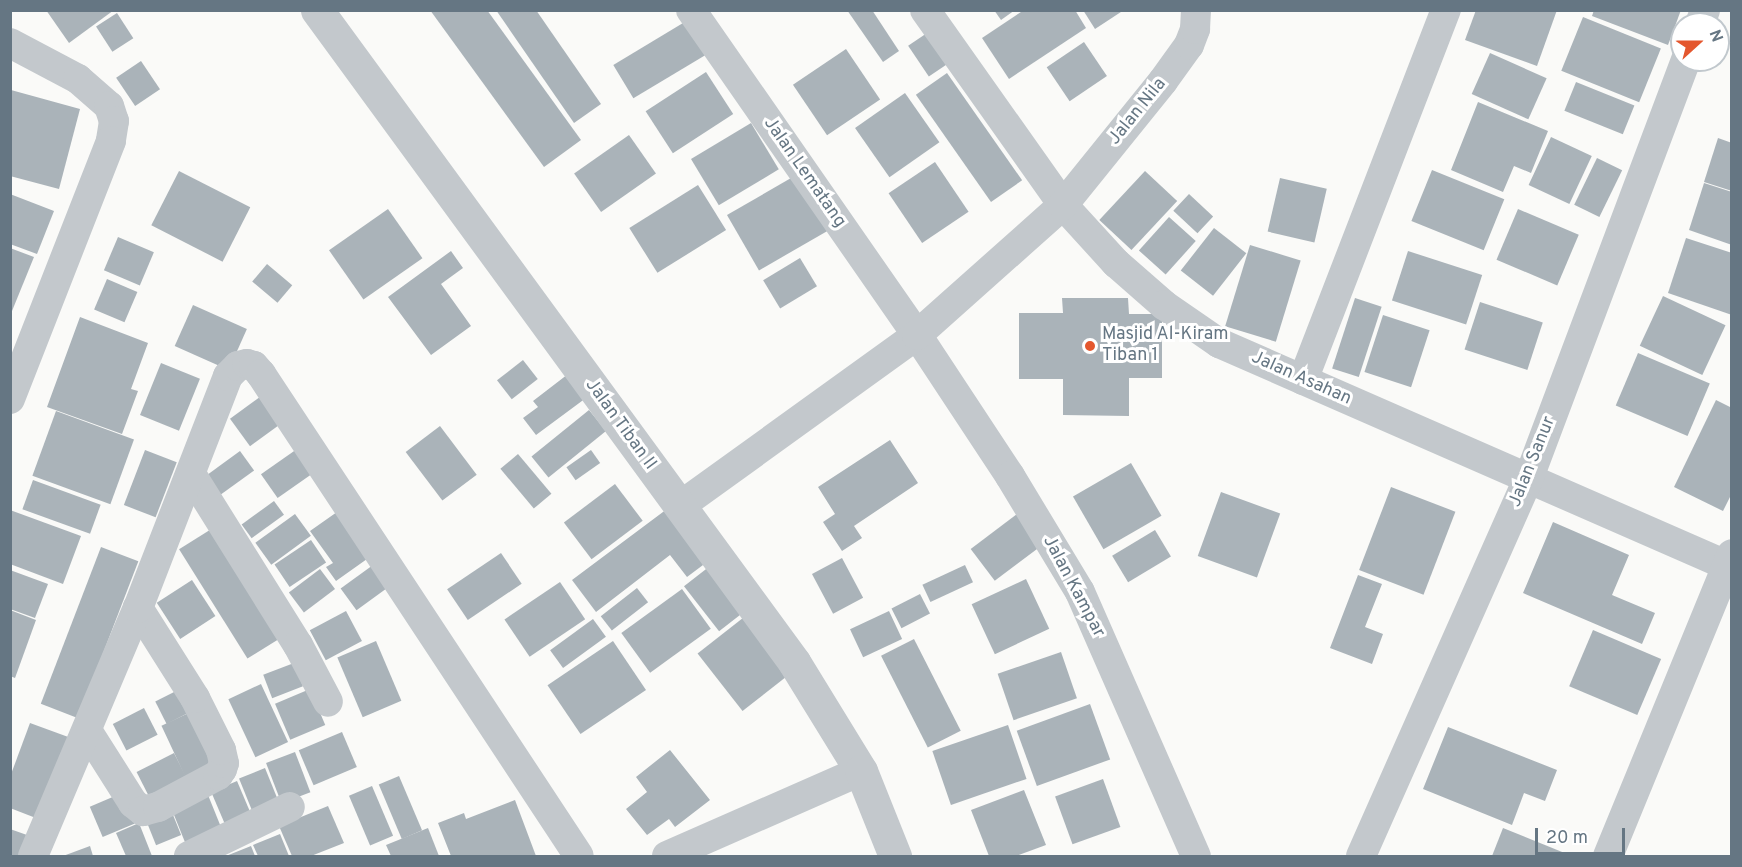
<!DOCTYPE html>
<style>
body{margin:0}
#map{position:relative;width:1742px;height:867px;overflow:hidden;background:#fafaf8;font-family:Overpass,sans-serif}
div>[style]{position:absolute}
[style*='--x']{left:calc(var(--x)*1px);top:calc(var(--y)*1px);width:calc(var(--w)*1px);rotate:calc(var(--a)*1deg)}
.building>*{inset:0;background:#aab3b9;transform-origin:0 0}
.minor>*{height:30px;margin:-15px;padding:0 15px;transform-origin:15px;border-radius:15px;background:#c3c8cc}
.tertiary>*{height:33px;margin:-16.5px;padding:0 16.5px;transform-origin:16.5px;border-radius:16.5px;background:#c3c8cc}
.dots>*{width:16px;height:16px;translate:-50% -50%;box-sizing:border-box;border:3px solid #fff;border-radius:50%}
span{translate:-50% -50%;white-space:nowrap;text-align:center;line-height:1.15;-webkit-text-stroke:6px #fff;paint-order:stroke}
.street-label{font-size:18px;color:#657683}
.poi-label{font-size:18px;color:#657683}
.left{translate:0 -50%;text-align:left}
.frame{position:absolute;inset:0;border:12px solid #657683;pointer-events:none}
.north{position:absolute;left:1670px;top:12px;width:60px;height:60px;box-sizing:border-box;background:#fff;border:2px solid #c1c8cd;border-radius:50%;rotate:69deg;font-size:16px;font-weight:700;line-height:24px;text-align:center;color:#657683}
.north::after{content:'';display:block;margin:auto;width:21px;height:27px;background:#e4572e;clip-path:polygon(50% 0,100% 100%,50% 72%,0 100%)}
.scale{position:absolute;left:1535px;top:828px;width:90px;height:27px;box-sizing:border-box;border:3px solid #657683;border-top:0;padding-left:8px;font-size:18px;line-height:21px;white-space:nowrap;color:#657683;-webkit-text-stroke:4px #fff;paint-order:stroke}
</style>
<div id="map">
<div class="building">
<i style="clip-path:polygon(46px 10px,114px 10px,69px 43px)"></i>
<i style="clip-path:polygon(430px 10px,487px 10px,581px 140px,544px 167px)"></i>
<i style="clip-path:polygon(496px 10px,536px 10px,601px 104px,574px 123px)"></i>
<i style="clip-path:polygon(847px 10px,872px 10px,899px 51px,883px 62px)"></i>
<i style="clip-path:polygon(994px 10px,1015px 10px,1001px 20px)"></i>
<i style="clip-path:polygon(1024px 10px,1075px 10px,1086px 28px,1009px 79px,982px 38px)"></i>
<i style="clip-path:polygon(1083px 10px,1124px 10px,1095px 29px)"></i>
<i style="clip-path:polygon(1476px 10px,1557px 10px,1537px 66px,1465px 40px)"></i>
<i style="clip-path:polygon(1594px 10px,1681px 10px,1668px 45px,1592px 16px)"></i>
<i style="left:117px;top:13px;width:30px;height:25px;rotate:57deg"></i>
<i style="left:693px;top:17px;width:39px;height:93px;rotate:59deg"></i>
<i style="left:1583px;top:17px;width:84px;height:58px;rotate:22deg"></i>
<i style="left:933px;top:29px;width:37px;height:30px;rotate:56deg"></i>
<i style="left:1084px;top:42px;width:41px;height:45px;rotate:56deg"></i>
<i style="left:846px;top:49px;width:61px;height:64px;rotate:56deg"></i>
<i style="left:1490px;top:53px;width:62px;height:45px;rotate:24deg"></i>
<i style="left:141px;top:61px;width:34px;height:30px;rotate:56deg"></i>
<i style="left:706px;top:72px;width:50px;height:72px;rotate:57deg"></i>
<i style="left:947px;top:73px;width:131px;height:38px;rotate:55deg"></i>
<i style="left:1576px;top:82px;width:63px;height:31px;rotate:22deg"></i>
<i style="clip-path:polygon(11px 90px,80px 109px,59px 189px,10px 176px)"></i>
<i style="left:905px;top:93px;width:60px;height:61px;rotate:55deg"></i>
<i style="clip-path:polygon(1478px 102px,1548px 131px,1531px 173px,1514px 166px,1503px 192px,1451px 170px)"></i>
<i style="left:751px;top:123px;width:54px;height:70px;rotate:59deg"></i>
<i style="left:629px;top:135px;width:47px;height:67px;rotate:55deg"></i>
<i style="left:1551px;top:137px;width:45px;height:53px;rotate:25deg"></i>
<i style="clip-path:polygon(1718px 138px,1732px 143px,1732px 191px,1704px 182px)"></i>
<i style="left:1597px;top:158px;width:28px;height:52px;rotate:26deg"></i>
<i style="left:935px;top:162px;width:60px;height:56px;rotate:56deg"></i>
<i style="left:1432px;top:170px;width:78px;height:55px;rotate:22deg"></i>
<i style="left:179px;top:171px;width:80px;height:61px;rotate:27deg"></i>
<i style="left:1145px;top:171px;width:44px;height:67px;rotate:43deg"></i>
<i style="left:798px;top:174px;width:64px;height:82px;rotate:60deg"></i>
<i style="left:1280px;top:178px;width:48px;height:55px;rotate:13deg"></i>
<i style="clip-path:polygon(1704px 183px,1732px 192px,1732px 245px,1689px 230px)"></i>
<i style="left:698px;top:185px;width:53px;height:81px;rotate:58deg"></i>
<i style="clip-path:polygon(10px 194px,54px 211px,37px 254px,10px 244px)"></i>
<i style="left:1189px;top:194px;width:33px;height:23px;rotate:43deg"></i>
<i style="left:388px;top:209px;width:60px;height:72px;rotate:55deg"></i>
<i style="left:1518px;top:209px;width:66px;height:55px;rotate:23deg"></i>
<i style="left:1169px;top:217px;width:36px;height:45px;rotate:42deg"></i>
<i style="left:1214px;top:228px;width:41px;height:54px;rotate:38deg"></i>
<i style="left:118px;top:237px;width:39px;height:36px;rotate:23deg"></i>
<i style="clip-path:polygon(1686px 238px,1732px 253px,1732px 315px,1668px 293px)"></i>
<i style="left:1250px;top:245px;width:53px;height:85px;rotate:17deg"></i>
<i style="clip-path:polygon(10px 248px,34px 257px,12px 311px,10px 311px)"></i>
<i style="clip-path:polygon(451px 251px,463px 268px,441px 284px,471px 326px,431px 355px,388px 297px)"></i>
<i style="left:1408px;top:251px;width:78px;height:52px;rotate:18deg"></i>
<i style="left:800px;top:258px;width:33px;height:43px;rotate:59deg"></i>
<i style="left:267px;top:264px;width:33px;height:23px;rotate:40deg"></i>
<i style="left:107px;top:279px;width:33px;height:33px;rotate:23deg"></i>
<i style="left:1663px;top:296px;width:69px;height:55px;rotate:25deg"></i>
<i style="clip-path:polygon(1062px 298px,1128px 298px,1129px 314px,1162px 314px,1162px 378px,1129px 378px,1129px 416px,1063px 415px,1063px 379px,1019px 379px,1019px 313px,1063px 313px)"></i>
<i style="left:1355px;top:298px;width:28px;height:74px;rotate:18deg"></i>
<i style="left:1480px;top:302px;width:66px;height:50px;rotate:18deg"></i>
<i style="left:193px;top:305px;width:59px;height:45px;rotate:24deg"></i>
<i style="left:1383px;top:315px;width:49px;height:60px;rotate:18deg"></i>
<i style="clip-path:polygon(80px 317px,148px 343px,131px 389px,138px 391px,122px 434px,47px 407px)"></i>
<i style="left:1638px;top:353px;width:78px;height:57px;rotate:23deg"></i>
<i style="left:523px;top:360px;width:24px;height:33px;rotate:52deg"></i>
<i style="left:161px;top:363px;width:42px;height:56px;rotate:22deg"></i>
<i style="clip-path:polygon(572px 371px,590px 395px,536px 435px,523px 418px,538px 407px,533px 401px)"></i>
<i style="left:264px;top:394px;width:34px;height:42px;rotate:54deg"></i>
<i style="clip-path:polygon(1716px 400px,1732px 408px,1732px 493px,1723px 511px,1674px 487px)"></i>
<i style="left:589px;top:410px;width:27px;height:74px;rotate:51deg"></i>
<i style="left:56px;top:411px;width:83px;height:69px;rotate:20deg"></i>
<i style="left:440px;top:426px;width:61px;height:43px;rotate:53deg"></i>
<i style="clip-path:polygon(890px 440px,918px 483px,854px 526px,862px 538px,842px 551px,823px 522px,835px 514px,818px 487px)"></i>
<i style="left:297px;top:449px;width:29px;height:44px;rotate:55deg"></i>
<i style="left:145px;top:450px;width:34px;height:59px;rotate:21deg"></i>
<i style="left:591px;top:450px;width:16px;height:30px;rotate:55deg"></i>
<i style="left:240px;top:451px;width:24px;height:42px;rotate:54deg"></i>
<i style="left:518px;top:454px;width:52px;height:23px;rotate:50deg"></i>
<i style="left:1131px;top:463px;width:61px;height:67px;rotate:60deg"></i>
<i style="left:33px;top:480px;width:72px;height:31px;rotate:20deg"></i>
<i style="left:615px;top:484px;width:46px;height:64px;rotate:53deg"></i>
<i style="left:1391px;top:487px;width:69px;height:89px;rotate:21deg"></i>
<i style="left:1221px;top:492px;width:63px;height:68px;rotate:20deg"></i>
<i style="left:274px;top:501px;width:17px;height:40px;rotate:54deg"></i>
<i style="clip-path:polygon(671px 506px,711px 559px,687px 577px,670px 555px,596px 612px,572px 580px)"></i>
<i style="clip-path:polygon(10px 510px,81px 536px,63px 584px,10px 564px)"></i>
<i style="left:1021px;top:511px;width:40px;height:63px;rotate:53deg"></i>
<i style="clip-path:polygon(337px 512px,367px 559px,336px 581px,326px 567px,333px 563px,310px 531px)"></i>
<i style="left:295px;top:514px;width:27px;height:49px;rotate:54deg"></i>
<i style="clip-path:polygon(1553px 522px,1629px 555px,1612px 595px,1655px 613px,1642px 644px,1523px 593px)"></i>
<i style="left:213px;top:528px;width:129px;height:40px;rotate:58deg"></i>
<i style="left:1155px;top:530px;width:31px;height:50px;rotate:59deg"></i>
<i style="left:311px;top:540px;width:27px;height:44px;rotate:56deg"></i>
<i style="left:101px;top:547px;width:40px;height:168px;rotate:21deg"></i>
<i style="left:501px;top:553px;width:37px;height:65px;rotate:56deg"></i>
<i style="left:842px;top:558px;width:45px;height:34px;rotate:62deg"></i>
<i style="left:373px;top:565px;width:27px;height:40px;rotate:54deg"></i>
<i style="left:965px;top:565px;width:19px;height:47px;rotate:65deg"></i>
<i style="left:710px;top:566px;width:57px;height:33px;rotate:52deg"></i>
<i style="left:320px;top:569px;width:25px;height:39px;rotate:53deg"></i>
<i style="clip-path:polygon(10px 570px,48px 584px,35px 618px,10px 609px)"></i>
<i style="clip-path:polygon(1358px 575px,1382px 584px,1365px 627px,1383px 634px,1372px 664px,1330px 648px)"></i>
<i style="left:1026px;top:579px;width:55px;height:60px;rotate:65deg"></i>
<i style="left:192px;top:580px;width:43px;height:42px;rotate:57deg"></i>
<i style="left:560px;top:582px;width:45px;height:67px;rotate:56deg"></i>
<i style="left:637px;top:588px;width:18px;height:46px;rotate:52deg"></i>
<i style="left:682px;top:589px;width:49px;height:75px;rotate:54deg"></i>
<i style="left:920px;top:594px;width:22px;height:32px;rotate:63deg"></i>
<i style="clip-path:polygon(10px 610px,36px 620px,15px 678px,10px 676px)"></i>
<i style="left:346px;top:611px;width:34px;height:41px;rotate:62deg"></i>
<i style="left:889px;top:611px;width:31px;height:43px;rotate:65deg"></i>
<i style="left:748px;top:614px;width:73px;height:64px;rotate:52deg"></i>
<i style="left:593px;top:619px;width:22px;height:53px;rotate:54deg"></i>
<i style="left:1593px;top:630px;width:74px;height:61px;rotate:23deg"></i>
<i style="left:914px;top:639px;width:103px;height:37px;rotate:63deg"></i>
<i style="left:376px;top:641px;width:65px;height:42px;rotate:67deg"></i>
<i style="left:613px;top:641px;width:59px;height:79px;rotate:56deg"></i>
<i style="left:1061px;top:652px;width:49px;height:67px;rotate:71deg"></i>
<i style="left:294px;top:663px;width:25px;height:33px;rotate:69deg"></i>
<i style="left:261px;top:684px;width:64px;height:36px;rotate:65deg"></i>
<i style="left:182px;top:688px;width:25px;height:30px;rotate:63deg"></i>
<i style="left:310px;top:689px;width:39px;height:38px;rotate:67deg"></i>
<i style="left:1090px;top:704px;width:59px;height:78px;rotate:70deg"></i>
<i style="left:144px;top:708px;width:30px;height:35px;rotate:63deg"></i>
<i style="left:195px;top:710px;width:61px;height:37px;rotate:65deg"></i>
<i style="clip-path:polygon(30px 723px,71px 738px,41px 820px,10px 808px,10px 777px)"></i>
<i style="left:1008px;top:725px;width:57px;height:80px;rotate:71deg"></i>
<i style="clip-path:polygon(1448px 727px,1557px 770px,1545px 801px,1524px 793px,1512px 825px,1423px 789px)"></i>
<i style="left:342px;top:732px;width:38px;height:47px;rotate:67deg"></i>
<i style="clip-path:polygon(670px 750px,710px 800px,675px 827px,669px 819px,647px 835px,626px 809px,647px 792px,636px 777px)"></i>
<i style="left:295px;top:752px;width:43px;height:31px;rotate:69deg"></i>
<i style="left:174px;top:753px;width:36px;height:42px;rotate:63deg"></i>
<i style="left:265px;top:768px;width:40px;height:28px;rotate:68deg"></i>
<i style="left:399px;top:776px;width:59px;height:22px;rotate:67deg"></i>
<i style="left:1103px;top:779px;width:51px;height:51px;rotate:70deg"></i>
<i style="left:237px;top:781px;width:39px;height:28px;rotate:67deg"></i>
<i style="left:372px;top:786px;width:54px;height:25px;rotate:67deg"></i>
<i style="clip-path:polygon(1024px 790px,1046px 845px,1016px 856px,989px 856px,971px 810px)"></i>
<i style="left:122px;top:793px;width:33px;height:35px;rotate:67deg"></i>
<i style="left:208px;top:795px;width:40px;height:39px;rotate:68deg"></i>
<i style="clip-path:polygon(515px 800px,536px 856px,451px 856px,438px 823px,464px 813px,466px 819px)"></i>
<i style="clip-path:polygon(328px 806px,344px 843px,311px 856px,292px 856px,279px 826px)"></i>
<i style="left:171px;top:810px;width:27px;height:27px;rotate:68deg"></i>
<i style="clip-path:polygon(139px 823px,152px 856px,126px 856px,116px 833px)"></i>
<i style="clip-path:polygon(428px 828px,439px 856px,391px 856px,386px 845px)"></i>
<i style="clip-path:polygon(1503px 828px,1572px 856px,1492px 856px)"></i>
<i style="clip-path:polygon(10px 829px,27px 835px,20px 856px,10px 856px)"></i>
<i style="clip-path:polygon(280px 834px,289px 856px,258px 856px,253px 845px)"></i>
<i style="clip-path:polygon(90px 846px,93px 856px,63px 856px)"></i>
<i style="clip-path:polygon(251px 846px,255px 856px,226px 856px)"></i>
</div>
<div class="minor">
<i style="--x:691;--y:10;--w:396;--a:55.2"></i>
<i style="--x:917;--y:335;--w:169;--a:56.6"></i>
<i style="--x:1010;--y:476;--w:135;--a:58.9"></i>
<i style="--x:1080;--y:592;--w:288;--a:66.3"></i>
<i style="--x:925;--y:10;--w:239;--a:54.7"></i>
<i style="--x:1063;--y:205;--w:79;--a:47.6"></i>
<i style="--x:1116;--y:263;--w:64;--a:41.2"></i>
<i style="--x:1164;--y:305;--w:67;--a:34.6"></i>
<i style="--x:1219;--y:343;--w:553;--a:23.65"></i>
<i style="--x:1700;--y:24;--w:15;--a:-70"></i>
<i style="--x:10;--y:43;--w:77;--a:27.9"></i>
<i style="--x:78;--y:79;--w:41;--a:41.1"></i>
<i style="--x:109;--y:106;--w:16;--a:72"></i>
<i style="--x:114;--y:121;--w:20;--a:99"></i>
<i style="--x:111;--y:141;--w:277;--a:111.4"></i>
<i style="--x:1303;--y:380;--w:397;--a:-68.9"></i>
<i style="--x:191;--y:474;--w:202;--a:58"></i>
<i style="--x:298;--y:645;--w:64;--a:62.2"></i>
<i style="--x:680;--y:506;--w:292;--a:-35.8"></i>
<i style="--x:917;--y:335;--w:195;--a:-41.7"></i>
<i style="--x:1063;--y:205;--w:159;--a:-51.1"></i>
<i style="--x:1163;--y:81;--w:44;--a:-54.2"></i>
<i style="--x:1189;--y:45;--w:17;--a:-69"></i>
<i style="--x:1195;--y:29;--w:19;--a:-87"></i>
<i style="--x:88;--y:732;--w:84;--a:57.6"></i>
<i style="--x:133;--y:803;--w:13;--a:39"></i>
<i style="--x:143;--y:811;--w:16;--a:-15"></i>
<i style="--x:158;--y:807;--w:68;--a:-28.1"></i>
<i style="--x:218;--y:775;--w:7;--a:-56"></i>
<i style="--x:222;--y:769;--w:6;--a:-72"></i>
<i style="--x:224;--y:763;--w:13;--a:-103"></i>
<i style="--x:221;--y:750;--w:58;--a:-116.6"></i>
<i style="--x:195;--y:698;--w:107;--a:-122.3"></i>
<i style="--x:33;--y:856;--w:269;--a:-67.1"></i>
<i style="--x:138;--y:608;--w:249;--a:-68.8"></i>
<i style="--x:228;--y:376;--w:14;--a:-45"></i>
<i style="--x:238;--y:366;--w:9;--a:-13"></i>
<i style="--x:247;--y:364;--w:7;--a:16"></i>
<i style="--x:254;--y:366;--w:11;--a:49"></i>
<i style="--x:261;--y:374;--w:577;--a:56.59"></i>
<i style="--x:189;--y:856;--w:112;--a:-25.9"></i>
<i style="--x:667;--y:856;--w:212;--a:-23.7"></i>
<i style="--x:1361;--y:856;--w:411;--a:-66.1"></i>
<i style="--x:1528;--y:480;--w:449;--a:-69.4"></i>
<i style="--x:1608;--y:856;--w:326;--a:-67.7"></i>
</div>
<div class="tertiary">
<i style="--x:317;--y:10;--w:808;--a:53.81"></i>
<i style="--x:794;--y:662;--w:128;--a:58.4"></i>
<i style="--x:861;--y:771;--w:92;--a:68.2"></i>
</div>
<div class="dots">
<i style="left:1090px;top:346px;background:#e4572e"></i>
</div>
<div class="street-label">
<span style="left:1138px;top:112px;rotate:-51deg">Jalan Nila</span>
<span style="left:804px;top:173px;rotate:55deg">Jalan Lematang</span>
<span style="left:1301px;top:379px;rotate:24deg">Jalan Asahan</span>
<span style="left:620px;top:425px;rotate:54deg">Jalan Tiban II</span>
<span style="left:1533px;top:462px;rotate:-68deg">Jalan Sanur</span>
<span style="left:1073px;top:587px;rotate:62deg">Jalan Kampar</span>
</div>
<div class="poi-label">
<span class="left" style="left:1102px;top:346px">Masjid Al-Kiram<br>Tiban 1</span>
</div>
<div class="frame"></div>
<div class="north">N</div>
<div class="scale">20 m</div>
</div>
